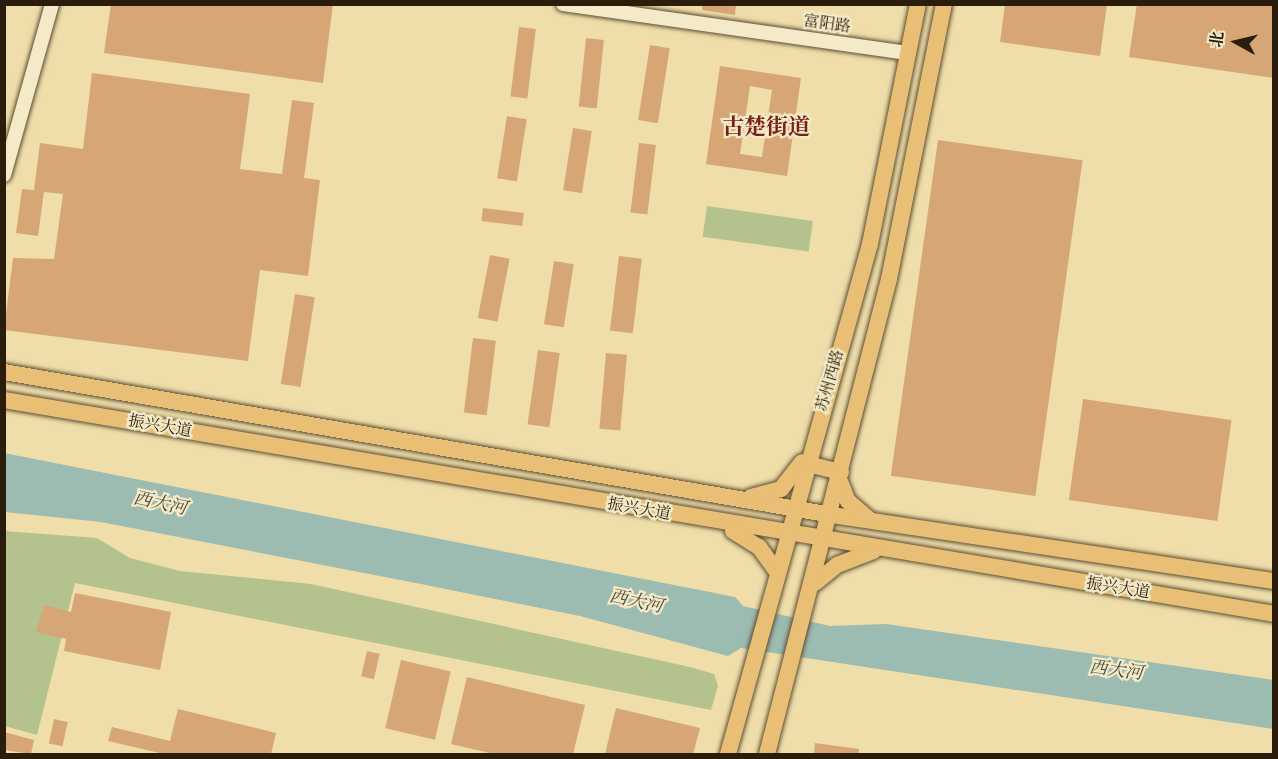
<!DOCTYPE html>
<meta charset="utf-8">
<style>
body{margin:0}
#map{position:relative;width:1278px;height:759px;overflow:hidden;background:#efdeaa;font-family:"Old Standard TT","Noto Serif SC",serif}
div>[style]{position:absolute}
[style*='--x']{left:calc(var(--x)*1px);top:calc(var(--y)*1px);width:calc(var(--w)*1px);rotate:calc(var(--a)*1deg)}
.green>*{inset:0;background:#b4c28d;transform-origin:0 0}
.water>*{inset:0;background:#9cbbb1}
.building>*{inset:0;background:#d7a677;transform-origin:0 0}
.roads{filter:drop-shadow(0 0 2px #5b4d34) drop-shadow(0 0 2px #5b4d34)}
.minor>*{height:14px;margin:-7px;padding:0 7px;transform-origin:7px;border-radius:7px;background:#f5eac8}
.major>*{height:16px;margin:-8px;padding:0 8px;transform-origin:8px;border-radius:8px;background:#e8bf75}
span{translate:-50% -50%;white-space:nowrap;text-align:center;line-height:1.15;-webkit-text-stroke:4.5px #f5eac8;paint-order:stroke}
.street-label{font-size:16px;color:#2a1d0c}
.water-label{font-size:18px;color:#4c4c3e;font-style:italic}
.district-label{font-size:22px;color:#7a1f14;font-weight:700}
.frame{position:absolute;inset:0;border:6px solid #2a1d0c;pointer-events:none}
.north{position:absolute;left:1206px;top:12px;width:60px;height:60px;-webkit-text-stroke:4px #f5eac8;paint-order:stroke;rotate:278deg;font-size:16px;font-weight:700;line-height:24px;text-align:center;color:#2a1d0c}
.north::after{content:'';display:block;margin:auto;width:21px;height:27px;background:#2a1d0c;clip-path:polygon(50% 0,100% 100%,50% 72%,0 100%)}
</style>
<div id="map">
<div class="green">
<i style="left:707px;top:206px;width:107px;height:31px;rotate:8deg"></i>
<i style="clip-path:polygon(4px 531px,97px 538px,130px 558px,180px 571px,311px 584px,690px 667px,714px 674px,718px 686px,711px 710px,75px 583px,37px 735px,5px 726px)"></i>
</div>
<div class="water">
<i style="clip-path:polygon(4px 453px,735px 597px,743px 606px,830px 626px,886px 624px,1273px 680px,1273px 729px,741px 648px,728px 656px,580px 616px,416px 583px,101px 522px,5px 512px)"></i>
</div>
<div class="building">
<i style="clip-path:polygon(111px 4px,333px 4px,323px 83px,104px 53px)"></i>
<i style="clip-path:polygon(702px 4px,736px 4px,735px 15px,702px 10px)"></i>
<i style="clip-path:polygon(1005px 4px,1107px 4px,1100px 56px,1000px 42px)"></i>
<i style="clip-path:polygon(1137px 4px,1274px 4px,1274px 78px,1129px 57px)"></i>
<i style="left:519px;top:27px;width:17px;height:70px;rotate:7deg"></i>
<i style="left:586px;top:38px;width:18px;height:69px;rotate:6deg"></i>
<i style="left:650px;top:45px;width:20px;height:76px;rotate:9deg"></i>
<i style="clip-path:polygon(evenodd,720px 66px,801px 78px,787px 176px,706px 164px,720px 66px,750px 86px,772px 90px,762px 157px,740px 154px,750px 86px)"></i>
<i style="clip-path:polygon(92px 73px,250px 94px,240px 169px,282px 174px,292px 100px,314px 103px,304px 178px,320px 180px,308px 276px,260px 270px,248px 361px,4px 330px,13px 258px,54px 259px,63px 194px,44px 192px,38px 236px,16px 233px,22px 189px,34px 190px,40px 143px,83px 149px)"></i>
<i style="left:507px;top:116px;width:20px;height:63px;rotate:9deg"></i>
<i style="left:573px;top:128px;width:19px;height:63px;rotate:9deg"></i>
<i style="left:938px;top:140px;width:146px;height:339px;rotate:8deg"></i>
<i style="left:639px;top:143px;width:17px;height:70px;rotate:7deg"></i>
<i style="left:483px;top:208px;width:41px;height:13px;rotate:7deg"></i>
<i style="left:490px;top:255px;width:20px;height:64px;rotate:11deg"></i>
<i style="left:619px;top:256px;width:23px;height:75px;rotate:7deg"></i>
<i style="left:554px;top:261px;width:20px;height:64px;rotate:9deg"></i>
<i style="left:295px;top:294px;width:20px;height:91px;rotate:9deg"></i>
<i style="left:473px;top:338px;width:23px;height:75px;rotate:7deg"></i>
<i style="left:538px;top:350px;width:22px;height:75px;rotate:8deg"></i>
<i style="left:606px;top:353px;width:21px;height:76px;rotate:5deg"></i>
<i style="left:1083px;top:399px;width:150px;height:102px;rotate:8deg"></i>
<i style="clip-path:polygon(75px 593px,171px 612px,160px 670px,64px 651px,66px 639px,36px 632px,44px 605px,71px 612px)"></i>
<i style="left:367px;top:651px;width:13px;height:26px;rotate:13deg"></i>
<i style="left:401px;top:660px;width:51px;height:70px;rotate:13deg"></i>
<i style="clip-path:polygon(467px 677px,585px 705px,573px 754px,494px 754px,451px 744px)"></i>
<i style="clip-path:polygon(616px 708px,700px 728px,693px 754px,605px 754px)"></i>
<i style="clip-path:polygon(178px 709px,276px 733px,271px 754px,164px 754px,108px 741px,112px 727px,170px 741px)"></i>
<i style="left:54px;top:719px;width:14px;height:25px;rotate:12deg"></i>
<i style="clip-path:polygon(4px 732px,34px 740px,31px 754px,4px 750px)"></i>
<i style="clip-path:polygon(815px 743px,859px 749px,859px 754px,814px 754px)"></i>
</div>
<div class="roads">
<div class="minor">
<i style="--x:563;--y:4;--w:348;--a:8.1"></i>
<i style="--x:4;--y:175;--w:178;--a:-74.3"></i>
</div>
<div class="major">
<i style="--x:4;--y:372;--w:840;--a:9.8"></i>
<i style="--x:832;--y:515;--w:447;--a:8.5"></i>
<i style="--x:4;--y:400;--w:1288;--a:9.56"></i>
<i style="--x:808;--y:464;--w:34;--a:14"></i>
<i style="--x:839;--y:479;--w:24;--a:68"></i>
<i style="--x:848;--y:501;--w:28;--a:41"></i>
<i style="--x:751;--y:497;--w:31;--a:-15"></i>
<i style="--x:781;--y:489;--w:34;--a:-52"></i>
<i style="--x:733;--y:531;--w:31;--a:32"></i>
<i style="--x:759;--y:547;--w:32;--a:54"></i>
<i style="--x:815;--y:583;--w:28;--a:-39"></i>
<i style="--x:837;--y:565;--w:39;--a:-21"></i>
<i style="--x:728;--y:754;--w:529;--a:-74.44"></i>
<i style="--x:870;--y:244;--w:245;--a:-78.7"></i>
<i style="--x:767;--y:754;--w:490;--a:-75.6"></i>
<i style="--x:889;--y:279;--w:280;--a:-78.7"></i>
</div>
</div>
<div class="street-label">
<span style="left:827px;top:25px;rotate:8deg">富阳路</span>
<span style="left:831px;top:381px;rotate:-74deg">苏州西路</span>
<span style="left:160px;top:427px;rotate:10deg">振兴大道</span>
<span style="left:639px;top:510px;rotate:10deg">振兴大道</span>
<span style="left:1118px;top:589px;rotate:9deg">振兴大道</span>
</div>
<div class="water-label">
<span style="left:160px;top:504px;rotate:12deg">西大河</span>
<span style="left:636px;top:602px;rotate:12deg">西大河</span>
<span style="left:1116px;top:671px;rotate:7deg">西大河</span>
</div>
<div class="district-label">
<span style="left:766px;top:129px">古楚街道</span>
</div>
<div class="frame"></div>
<div class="north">北</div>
</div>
